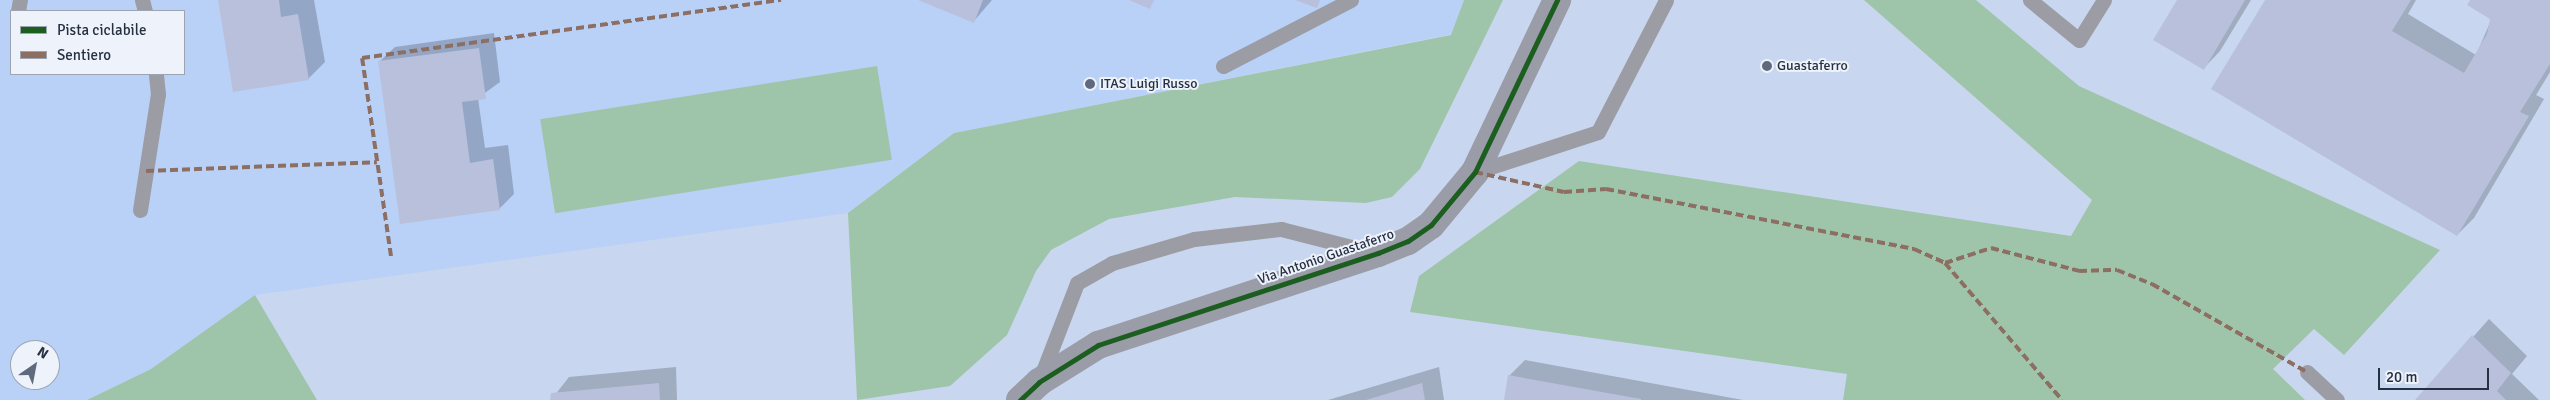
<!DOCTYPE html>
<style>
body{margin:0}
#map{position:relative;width:2550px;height:400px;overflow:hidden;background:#c8d7ef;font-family:Signika,sans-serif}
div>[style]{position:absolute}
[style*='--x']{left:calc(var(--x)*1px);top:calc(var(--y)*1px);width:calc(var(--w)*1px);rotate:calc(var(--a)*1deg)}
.built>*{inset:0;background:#b9d0f7}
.green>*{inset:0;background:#9ec5a9;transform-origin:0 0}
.shadow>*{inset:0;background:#0003}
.building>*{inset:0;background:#b9c0db}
.lane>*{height:15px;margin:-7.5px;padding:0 7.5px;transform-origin:7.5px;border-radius:7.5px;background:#9c9ca5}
.secondary>*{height:28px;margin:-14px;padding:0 14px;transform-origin:14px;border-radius:14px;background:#9a9ca8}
.quiet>*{height:4px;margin-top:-2px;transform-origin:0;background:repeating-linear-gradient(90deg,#8d6e63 0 8px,transparent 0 12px)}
.cycleway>*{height:5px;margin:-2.5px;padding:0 2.5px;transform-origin:2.5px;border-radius:2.5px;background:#1b5e20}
.dots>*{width:14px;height:14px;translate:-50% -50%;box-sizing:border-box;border:2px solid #edf2fb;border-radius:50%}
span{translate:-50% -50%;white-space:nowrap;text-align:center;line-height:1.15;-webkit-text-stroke:4px #edf2fb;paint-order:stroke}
.poi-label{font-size:14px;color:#263041}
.left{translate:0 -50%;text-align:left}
.street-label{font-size:14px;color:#263041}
.legend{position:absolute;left:10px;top:10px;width:175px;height:65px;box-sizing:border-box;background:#edf2fb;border:1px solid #9da4b1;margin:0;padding:6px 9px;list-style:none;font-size:15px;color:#263041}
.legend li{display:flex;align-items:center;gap:10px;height:25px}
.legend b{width:25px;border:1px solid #9da4b1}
.north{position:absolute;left:10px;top:340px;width:50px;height:50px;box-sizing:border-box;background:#edf2fb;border:1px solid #9da4b1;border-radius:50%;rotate:33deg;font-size:14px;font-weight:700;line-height:20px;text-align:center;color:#263041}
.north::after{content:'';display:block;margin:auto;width:18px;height:22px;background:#5f6a7e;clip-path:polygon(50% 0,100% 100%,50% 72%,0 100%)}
.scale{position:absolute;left:2378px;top:368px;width:111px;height:22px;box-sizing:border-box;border:2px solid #263041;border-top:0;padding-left:6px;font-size:15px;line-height:18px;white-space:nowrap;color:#263041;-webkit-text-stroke:4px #edf2fb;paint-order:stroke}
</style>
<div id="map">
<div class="built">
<i style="clip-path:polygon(evenodd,0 0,1464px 0,1452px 34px,954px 133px,848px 213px,255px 295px,151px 369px,87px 400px,0 400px,0 0,11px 11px,184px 11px,184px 74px,11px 74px,11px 11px,0 0,20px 350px,50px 350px,50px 380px,20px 380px,20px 350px)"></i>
</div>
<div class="green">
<i style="clip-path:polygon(1464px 0,1503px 0,1420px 169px,1392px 197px,1366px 203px,1235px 197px,1109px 219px,1051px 250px,1036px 271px,1007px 335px,950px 386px,857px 400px,848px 213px,954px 133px,1451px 35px)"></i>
<i style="clip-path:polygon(1864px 0,1976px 0,2079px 86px,2440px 250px,2344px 355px,2314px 329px,2273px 369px,2305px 400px,1843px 400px,1847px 374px,1410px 312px,1419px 276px,1579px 161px,2071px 236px,2092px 200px)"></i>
<i style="left:877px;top:66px;width:95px;height:341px;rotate:81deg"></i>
<i style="clip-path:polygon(255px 295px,317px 400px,87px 400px,151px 369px)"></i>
</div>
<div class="shadow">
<i style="clip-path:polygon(219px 0,314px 0,325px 62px,308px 79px)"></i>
<i style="clip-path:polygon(921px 0,992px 0,974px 21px)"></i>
<i style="clip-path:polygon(2178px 0,2251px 0,2220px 51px,2204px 68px)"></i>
<i style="clip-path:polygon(2266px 0,2416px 0,2408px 14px,2476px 55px,2492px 18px,2471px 0,2550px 0,2550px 72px,2536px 95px,2544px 99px,2474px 218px,2457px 235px)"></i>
<i style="clip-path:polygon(494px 33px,500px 82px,478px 98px,485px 148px,508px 145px,514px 194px,499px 209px,379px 62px,395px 47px)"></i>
<i style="clip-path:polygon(2489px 319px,2527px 356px,2512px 374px,2539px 400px,2417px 400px)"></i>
<i style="clip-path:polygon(1525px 360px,1743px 400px,1505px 400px,1509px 376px)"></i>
<i style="clip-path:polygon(676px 367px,677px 400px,551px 400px,569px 377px)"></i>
<i style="clip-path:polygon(1439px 367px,1444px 400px,1328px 400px)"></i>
</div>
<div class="building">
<i style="clip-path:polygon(218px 0,279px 0,281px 17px,298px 14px,309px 80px,233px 92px)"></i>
<i style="clip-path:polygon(918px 0,983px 0,974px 23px)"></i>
<i style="clip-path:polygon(1129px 0,1154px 0,1150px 9px)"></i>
<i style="clip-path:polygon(1295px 0,1320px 0,1317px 8px)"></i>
<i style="clip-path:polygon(2177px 0,2245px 0,2204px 70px,2153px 40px)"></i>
<i style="clip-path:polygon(2265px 0,2411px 0,2392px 31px,2464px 73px,2487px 34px,2490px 19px,2467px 5px,2470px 0,2550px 0,2550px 64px,2520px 112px,2529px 116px,2457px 236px,2211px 89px)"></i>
<i style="clip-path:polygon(479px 48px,486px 99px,462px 102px,470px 163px,493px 159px,500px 210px,400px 224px,378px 61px)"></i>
<i style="clip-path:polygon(2472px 335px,2511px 373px,2497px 391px,2506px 400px,2415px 400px)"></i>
<i style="clip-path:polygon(1508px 375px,1641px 399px,1641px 400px,1504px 400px)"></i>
<i style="clip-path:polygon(659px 383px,660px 400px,550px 400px,551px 393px)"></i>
<i style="clip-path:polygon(1422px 383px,1425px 400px,1366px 400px)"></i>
</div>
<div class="lane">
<i style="--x:142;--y:0;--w:11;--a:75"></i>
<i style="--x:2030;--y:0;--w:63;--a:39.2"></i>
<i style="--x:2079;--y:40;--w:47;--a:-58"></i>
<i style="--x:18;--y:11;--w:11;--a:-80"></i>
<i style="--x:1223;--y:66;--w:144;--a:-27.3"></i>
<i style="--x:1475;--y:172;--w:129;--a:-18"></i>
<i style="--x:1598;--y:132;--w:148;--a:-62.7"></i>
<i style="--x:140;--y:210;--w:117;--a:-81.2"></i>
<i style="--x:158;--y:94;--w:20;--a:-96"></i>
<i style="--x:2307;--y:372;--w:41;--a:43"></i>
<i style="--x:1040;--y:379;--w:103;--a:-68.9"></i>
<i style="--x:1077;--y:283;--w:40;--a:-29.7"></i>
<i style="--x:1112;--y:263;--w:85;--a:-16.3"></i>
<i style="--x:1194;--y:239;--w:88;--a:-6.6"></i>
<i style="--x:1281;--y:229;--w:93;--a:14.3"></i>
</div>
<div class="secondary">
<i style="--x:1020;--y:400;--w:26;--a:-43"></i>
<i style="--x:1039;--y:382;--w:70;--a:-32.1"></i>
<i style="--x:1098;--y:345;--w:295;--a:-18.2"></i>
<i style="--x:1378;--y:253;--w:32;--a:-22"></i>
<i style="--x:1408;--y:241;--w:28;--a:-35"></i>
<i style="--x:1431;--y:225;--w:69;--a:-50.3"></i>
<i style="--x:1475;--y:172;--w:191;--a:-64.5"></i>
</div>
<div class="quiet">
<i style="--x:146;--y:171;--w:231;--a:-2.2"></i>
<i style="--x:1475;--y:172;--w:91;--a:12.7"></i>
<i style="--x:1564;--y:192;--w:42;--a:-4.1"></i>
<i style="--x:1606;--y:189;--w:314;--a:11"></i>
<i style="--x:1914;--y:249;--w:34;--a:24"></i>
<i style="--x:1945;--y:263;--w:180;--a:49.5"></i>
<i style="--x:391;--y:256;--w:200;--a:-98.3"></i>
<i style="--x:362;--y:58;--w:423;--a:-7.9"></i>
<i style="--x:1945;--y:263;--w:48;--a:-18.1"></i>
<i style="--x:1991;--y:248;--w:91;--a:14.6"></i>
<i style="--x:2079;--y:271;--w:38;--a:-2"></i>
<i style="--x:2117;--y:270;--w:38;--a:22"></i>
<i style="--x:2152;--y:284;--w:178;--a:29.6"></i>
</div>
<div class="cycleway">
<i style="--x:1020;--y:400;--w:26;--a:-43"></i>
<i style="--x:1039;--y:382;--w:70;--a:-32.1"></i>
<i style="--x:1098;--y:345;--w:295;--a:-18.2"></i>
<i style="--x:1378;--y:253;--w:32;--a:-22"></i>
<i style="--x:1408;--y:241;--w:28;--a:-35"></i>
<i style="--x:1431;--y:225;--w:69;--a:-50.3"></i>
<i style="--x:1475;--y:172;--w:191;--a:-64.5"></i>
</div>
<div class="dots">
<i style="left:1767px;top:66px;background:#5f6a7e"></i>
<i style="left:1090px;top:84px;background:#5f6a7e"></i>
</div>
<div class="poi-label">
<span class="left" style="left:1777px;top:66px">Guastaferro</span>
<span class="left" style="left:1100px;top:84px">ITAS Luigi Russo</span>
</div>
<div class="street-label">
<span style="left:1326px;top:257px;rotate:-19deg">Via Antonio Guastaferro</span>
</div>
<ul class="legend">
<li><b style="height:6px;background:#1b5e20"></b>Pista ciclabile</li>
<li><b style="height:6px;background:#8d6e63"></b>Sentiero</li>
</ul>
<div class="north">N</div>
<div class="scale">20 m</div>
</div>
